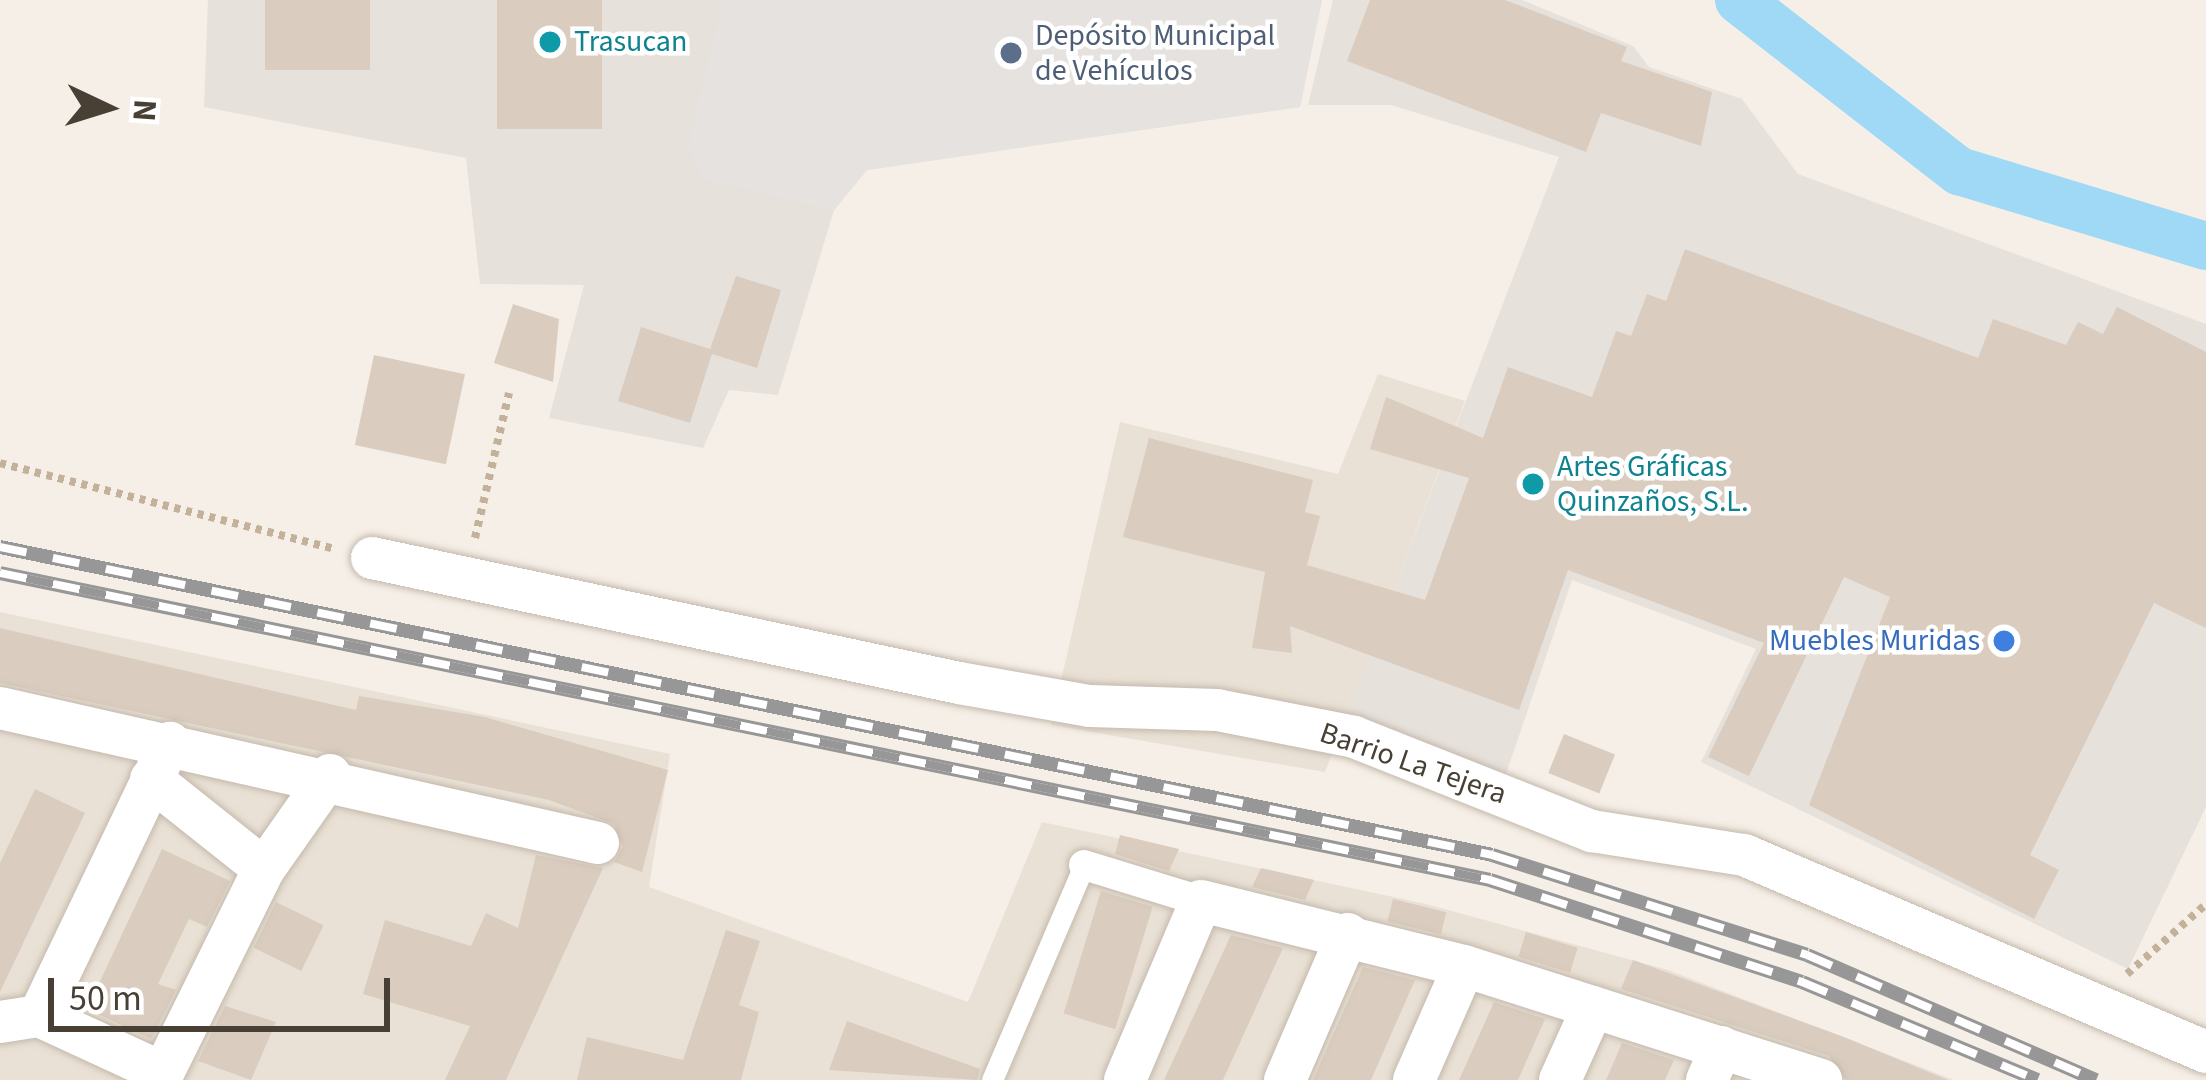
<!DOCTYPE html>
<meta charset="utf-8">
<style>
body{margin:0}
#map{position:relative;width:2206px;height:1080px;overflow:hidden;background:#f5efe7;font-family:"Source Sans 3",sans-serif}
div>[style]{position:absolute}
[style*='--x']{left:calc(var(--x)*1px);top:calc(var(--y)*1px);width:calc(var(--w)*1px);rotate:calc(var(--a)*1deg)}
.residential>*{inset:0;background:#e9e1d5}
.industrial>*{inset:0;background:#e7e1dc}
.parking>*{inset:0;background:#e6e2df}
.canal>*{height:48px;margin:-24px;padding:0 24px;transform-origin:24px;border-radius:24px;background:#9fd9f5}
.building>*{inset:0;background:#dacdbf;transform-origin:0 0}
.path>*{height:8px;margin-top:-4px;transform-origin:0;background:repeating-linear-gradient(90deg,#c4b199 0 6px,transparent 0 12px)}
.roads{filter:drop-shadow(0 0 3px #c4b9ac) drop-shadow(0 0 3px #c4b9ac)}
.service>*{height:21px;margin:-10.5px;padding:0 10.5px;transform-origin:10.5px;border-radius:10.5px;background:#fff}
.pedestrian>*{height:30px;margin:-15px;padding:0 15px;transform-origin:15px;border-radius:15px;background:#fff}
.minor>*{height:42px;margin:-21px;padding:0 21px;transform-origin:21px;border-radius:21px;background:#fff}
.rail>*{height:14px;margin-top:-7px;transform-origin:0;background:repeating-linear-gradient(90deg,#fff 0 27px,#979797 0 54px);box-sizing:border-box;border-block:3px solid #979797}
.dots>*{width:33px;height:33px;translate:-50% -50%;box-sizing:border-box;border:6px solid #fff;border-radius:50%}
span{translate:-50% -50%;white-space:nowrap;text-align:center;line-height:1.15;-webkit-text-stroke:9px #fff;paint-order:stroke}
.service-label{font-size:30px;color:#4e5e75}
.left{translate:0 -50%;text-align:left}
.culture-label{font-size:30px;color:#0d838f}
.shop-label{font-size:30px;color:#366cbe}
.right{translate:-100% -50%;text-align:right}
.street-label{font-size:30px;color:#483f35}
.north{position:absolute;left:48px;top:48px;width:120px;height:120px;-webkit-text-stroke:9px #fff;paint-order:stroke;rotate:94deg;font-size:33px;font-weight:700;line-height:48px;text-align:center;color:#483f35}
.north::after{content:'';display:block;margin:auto;width:42px;height:54px;background:#483f35;clip-path:polygon(50% 0,100% 100%,50% 72%,0 100%)}
.scale{position:absolute;left:48px;top:978px;width:342px;height:54px;box-sizing:border-box;border:6px solid #483f35;border-top:0;padding-left:15px;font-size:36px;line-height:42px;white-space:nowrap;color:#483f35;-webkit-text-stroke:9px #fff;paint-order:stroke}
</style>
<div id="map">
<div class="residential">
<i style="clip-path:polygon(1378px 374px,1465px 401px,1325px 772px,1051px 725px,1120px 422px,1338px 474px)"></i>
<i style="clip-path:polygon(0 612px,670px 754px,649px 887px,968px 1002px,1042px 822px,1426px 904px,1668px 970px,1954px 1080px,0 1080px)"></i>
</div>
<div class="industrial">
<i style="clip-path:polygon(208px 0,1322px 0,1300px 107px,867px 170px,834px 210px,778px 395px,729px 390px,703px 448px,549px 418px,584px 285px,480px 284px,466px 158px,204px 107px)"></i>
<i style="clip-path:polygon(1333px 0,1522px 0,1633px 46px,1649px 67px,1742px 99px,1798px 174px,2206px 324px,2206px 807px,2128px 969px,1701px 762px,1756px 649px,1572px 580px,1506px 774px,1346px 715px,1559px 157px,1391px 105px,1308px 105px)"></i>
</div>
<div class="parking">
<i style="clip-path:polygon(723px 0,1322px 0,1300px 107px,867px 170px,834px 210px,705px 179px,688px 149px)"></i>
</div>
<div class="canal">
<i style="--x:1739;--y:0;--w:279;--a:37.9"></i>
<i style="--x:1959;--y:171;--w:258;--a:16.9"></i>
</div>
<div class="building">
<i style="left:265px;top:0;width:105px;height:70px"></i>
<i style="left:497px;top:0;width:105px;height:129px"></i>
<i style="clip-path:polygon(1370px 0,1505px 0,1627px 47px,1621px 61px,1712px 92px,1701px 146px,1601px 113px,1586px 152px,1347px 61px)"></i>
<i style="clip-path:polygon(1685px 249px,1978px 358px,1993px 319px,2066px 345px,2078px 322px,2103px 334px,2117px 307px,2206px 352px,2206px 628px,2154px 603px,2030px 855px,2059px 870px,2034px 919px,1809px 805px,1890px 597px,1844px 577px,1749px 776px,1708px 757px,1764px 643px,1568px 570px,1519px 710px,1290px 626px,1292px 653px,1252px 648px,1265px 572px,1123px 537px,1149px 438px,1313px 480px,1305px 512px,1320px 516px,1307px 565px,1425px 600px,1469px 478px,1370px 449px,1386px 397px,1483px 438px,1508px 367px,1592px 397px,1616px 331px,1631px 336px,1647px 294px,1666px 301px)"></i>
<i style="clip-path:polygon(736px 276px,781px 290px,757px 368px,712px 354px,690px 423px,618px 401px,641px 327px,710px 349px)"></i>
<i style="clip-path:polygon(513px 304px,559px 319px,553px 382px,494px 363px)"></i>
<i style="left:374px;top:355px;width:93px;height:92px;rotate:12deg"></i>
<i style="clip-path:polygon(0 628px,356px 710px,359px 696px,485px 717px,668px 770px,642px 872px,614px 862px,623px 847px,614px 824px,549px 800px,0 683px)"></i>
<i style="left:1564px;top:734px;width:55px;height:42px;rotate:22deg"></i>
<i style="clip-path:polygon(35px 789px,85px 813px,0 992px,0 863px)"></i>
<i style="clip-path:polygon(1120px 835px,1179px 849px,1169px 871px,1115px 854px)"></i>
<i style="clip-path:polygon(162px 849px,230px 881px,207px 927px,189px 919px,158px 984px,176px 990px,151px 1039px,87px 1009px)"></i>
<i style="clip-path:polygon(536px 855px,603px 868px,506px 1080px,445px 1080px,470px 1026px,363px 994px,385px 920px,471px 946px,486px 913px,518px 928px)"></i>
<i style="clip-path:polygon(1261px 868px,1314px 880px,1305px 900px,1252px 887px)"></i>
<i style="left:1101px;top:891px;width:54px;height:128px;rotate:17deg"></i>
<i style="left:1393px;top:899px;width:55px;height:23px;rotate:14deg"></i>
<i style="left:276px;top:902px;width:53px;height:51px;rotate:26deg"></i>
<i style="clip-path:polygon(726px 930px,760px 941px,739px 1005px,759px 1012px,741px 1080px,577px 1080px,587px 1037px,683px 1060px)"></i>
<i style="left:1526px;top:932px;width:54px;height:26px;rotate:17deg"></i>
<i style="clip-path:polygon(1231px 935px,1283px 948px,1223px 1080px,1164px 1080px)"></i>
<i style="clip-path:polygon(1633px 960px,1844px 1037px,1948px 1080px,1846px 1080px,1829px 1056px,1621px 989px)"></i>
<i style="clip-path:polygon(1363px 967px,1415px 980px,1371px 1080px,1313px 1080px)"></i>
<i style="clip-path:polygon(1494px 1002px,1545px 1019px,1518px 1080px,1459px 1080px)"></i>
<i style="clip-path:polygon(225px 1006px,276px 1022px,251px 1080px,198px 1061px)"></i>
<i style="clip-path:polygon(847px 1021px,980px 1069px,977px 1080px,829px 1070px)"></i>
<i style="clip-path:polygon(1622px 1043px,1674px 1060px,1665px 1080px,1606px 1080px)"></i>
</div>
<div class="path">
<i style="--x:0;--y:463;--w:347;--a:14.4"></i>
<i style="--x:475;--y:538;--w:149;--a:-76.8"></i>
<i style="--x:2127;--y:974;--w:106;--a:-41.5"></i>
</div>
<div class="roads">
<div class="service">
<i style="--x:992;--y:1080;--w:234;--a:-66.8"></i>
</div>
<div class="pedestrian">
<i style="--x:1084;--y:865;--w:122;--a:17.1"></i>
</div>
<div class="minor">
<i style="--x:372;--y:558;--w:600;--a:12.02"></i>
<i style="--x:959;--y:683;--w:133;--a:10"></i>
<i style="--x:1090;--y:706;--w:127;--a:1.8"></i>
<i style="--x:1217;--y:710;--w:140;--a:11.1"></i>
<i style="--x:1354;--y:737;--w:256;--a:21.6"></i>
<i style="--x:1592;--y:831;--w:154;--a:9"></i>
<i style="--x:1744;--y:855;--w:502;--a:23.09"></i>
<i style="--x:0;--y:708;--w:613;--a:12.72"></i>
<i style="--x:151;--y:779;--w:144;--a:38.5"></i>
<i style="--x:39;--y:1016;--w:303;--a:-64.4"></i>
<i style="--x:0;--y:1022;--w:39;--a:-9"></i>
<i style="--x:39;--y:1016;--w:136;--a:24.7"></i>
<i style="--x:163;--y:1073;--w:228;--a:-63.7"></i>
<i style="--x:264;--y:869;--w:115;--a:-54.9"></i>
<i style="--x:1125;--y:1080;--w:194;--a:-67"></i>
<i style="--x:1201;--y:901;--w:271;--a:13.9"></i>
<i style="--x:1464;--y:966;--w:375;--a:17.7"></i>
<i style="--x:1285;--y:1080;--w:159;--a:-66.7"></i>
<i style="--x:1414;--y:1080;--w:124;--a:-66.3"></i>
<i style="--x:1560;--y:1080;--w:80;--a:-65.7"></i>
<i style="--x:1707;--y:1080;--w:36;--a:-66"></i>
</div>
</div>
<div class="rail">
<i style="--x:0;--y:547;--w:1523;--a:11.66"></i>
<i style="--x:1492;--y:855;--w:330;--a:17.6"></i>
<i style="--x:1807;--y:955;--w:315;--a:23.4"></i>
<i style="--x:0;--y:573;--w:1521;--a:11.64"></i>
<i style="--x:1490;--y:880;--w:328;--a:18.1"></i>
<i style="--x:1802;--y:982;--w:255;--a:22.6"></i>
</div>
<div class="dots">
<i style="left:550px;top:42px;background:#0f9aa8"></i>
<i style="left:1011px;top:53px;background:#5c6f8a"></i>
<i style="left:1533px;top:484px;background:#0f9aa8"></i>
<i style="left:2004px;top:641px;background:#3f7fe0"></i>
</div>
<div class="service-label">
<span class="left" style="left:1035px;top:53px">Depósito Municipal<br>de Vehículos</span>
</div>
<div class="culture-label">
<span class="left" style="left:574px;top:42px">Trasucan</span>
<span class="left" style="left:1557px;top:484px">Artes Gráficas<br>Quinzaños, S.L.</span>
</div>
<div class="shop-label">
<span class="right" style="left:1980px;top:641px">Muebles Muridas</span>
</div>
<div class="street-label">
<span style="left:1413px;top:764px;rotate:19deg">Barrio La Tejera</span>
</div>
<div class="north">N</div>
<div class="scale">50 m</div>
</div>
